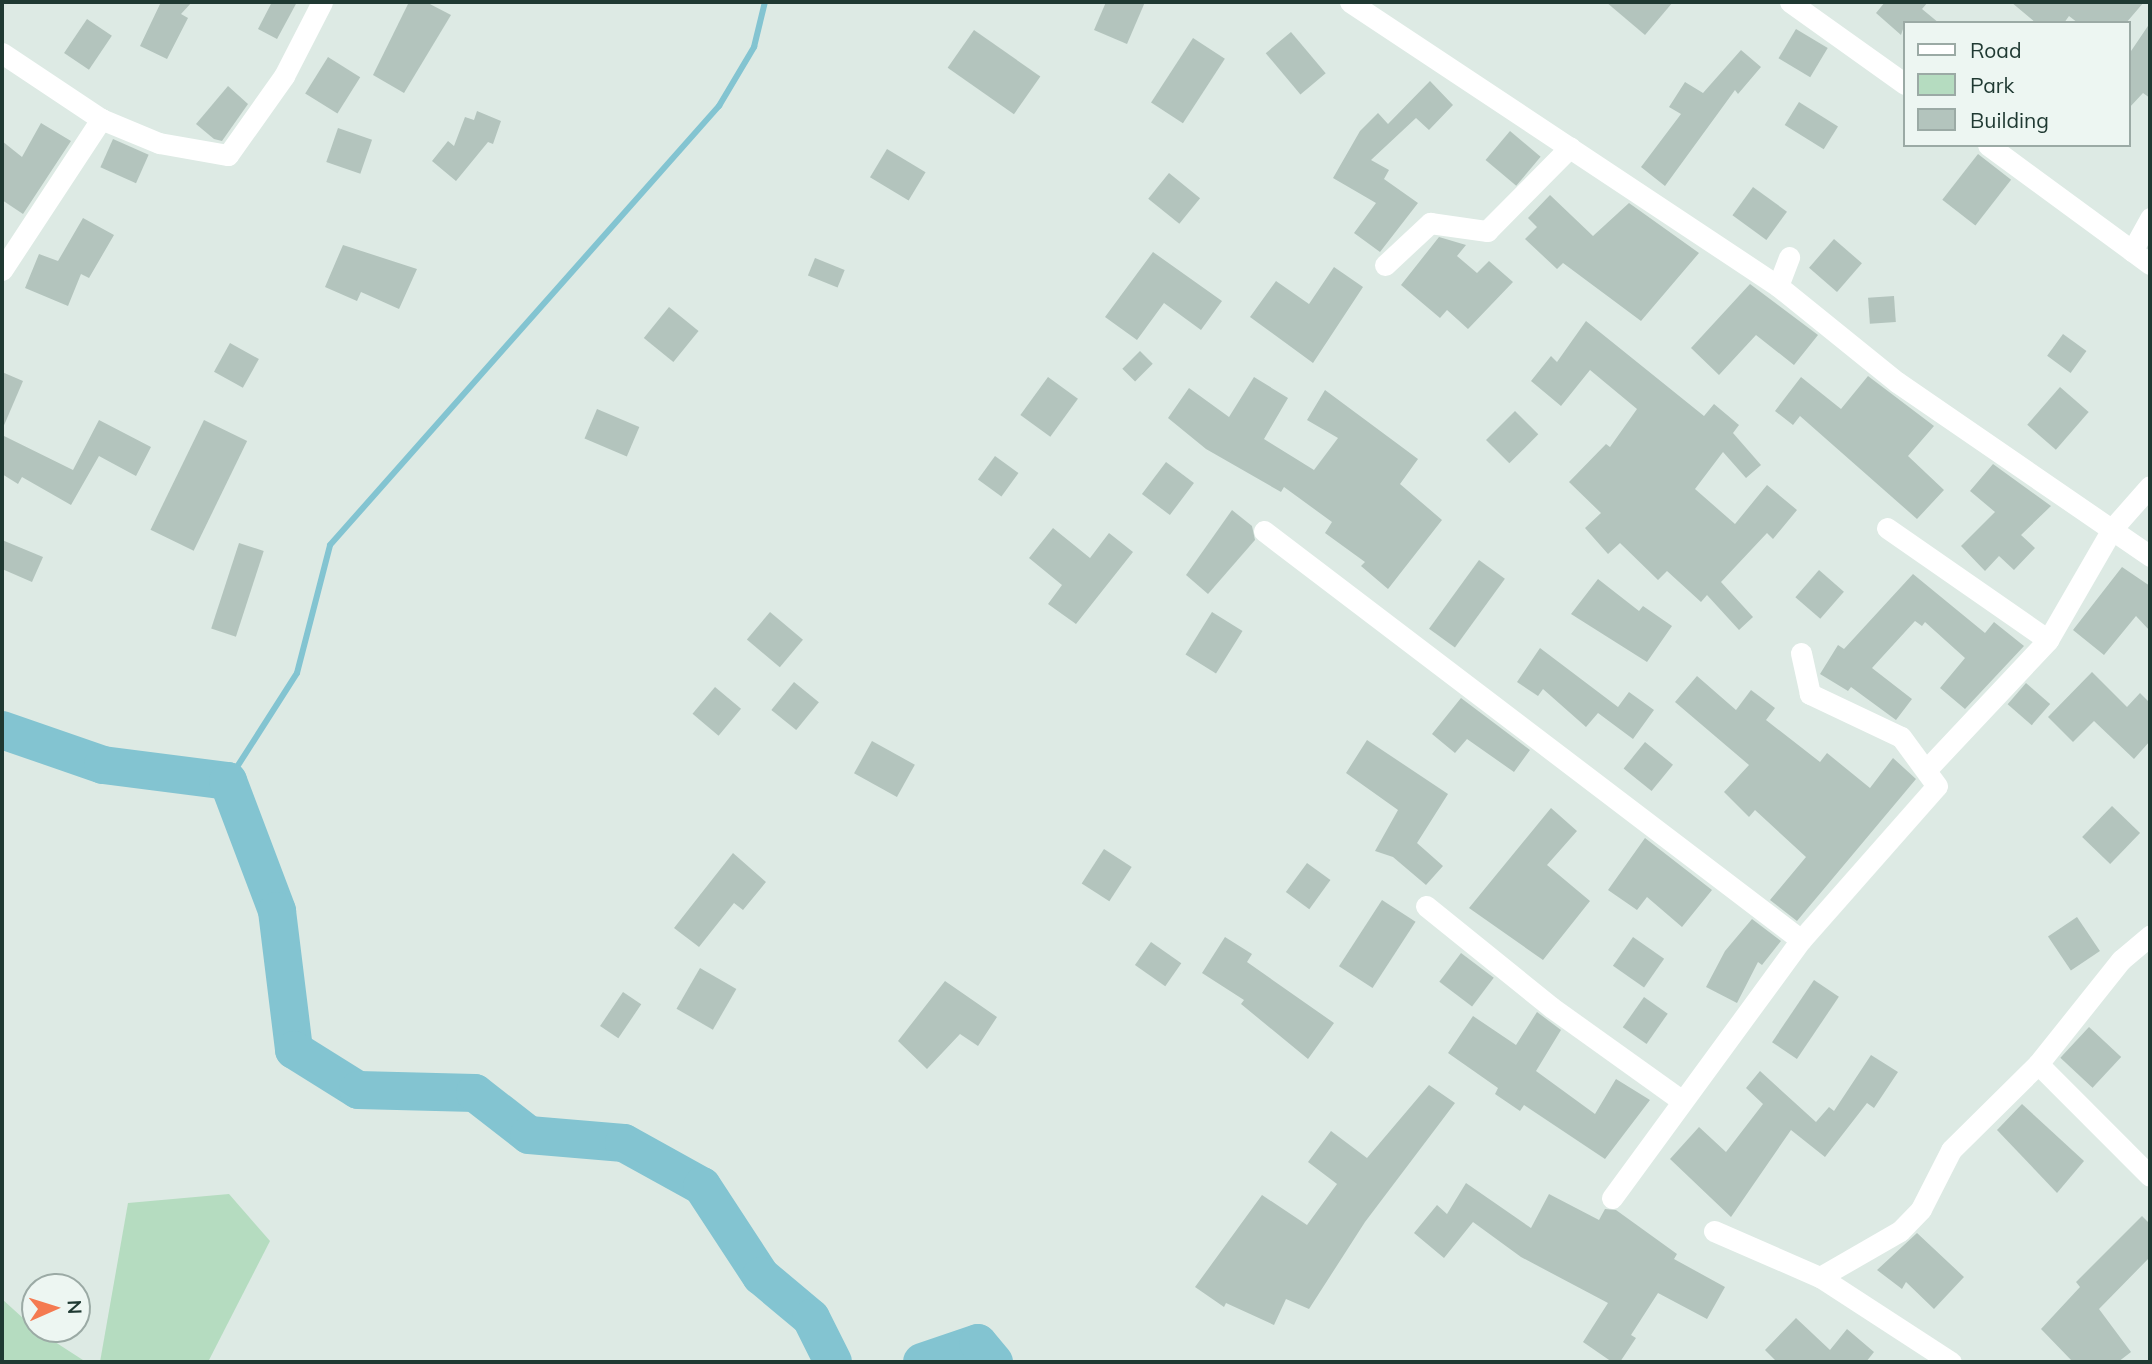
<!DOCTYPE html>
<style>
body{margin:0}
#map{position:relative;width:2152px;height:1364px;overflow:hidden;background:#ddeae4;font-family:Mulish,sans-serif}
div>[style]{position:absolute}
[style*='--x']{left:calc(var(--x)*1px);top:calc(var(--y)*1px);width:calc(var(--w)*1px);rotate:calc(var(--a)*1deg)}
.green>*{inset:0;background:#b5dcc0}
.stream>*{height:6px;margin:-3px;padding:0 3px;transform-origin:3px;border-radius:3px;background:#83c4d1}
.river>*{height:38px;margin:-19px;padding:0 19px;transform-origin:19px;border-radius:19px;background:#83c4d1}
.building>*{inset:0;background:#b3c4bd;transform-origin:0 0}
.minor>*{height:21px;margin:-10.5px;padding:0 10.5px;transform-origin:10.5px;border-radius:10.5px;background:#fff}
span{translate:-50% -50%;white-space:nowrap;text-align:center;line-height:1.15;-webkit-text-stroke:7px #edf6f2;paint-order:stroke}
.frame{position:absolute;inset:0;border:4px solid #1f3932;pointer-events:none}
.legend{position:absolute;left:1903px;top:21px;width:228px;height:126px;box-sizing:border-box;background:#edf6f2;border:2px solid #9baaa5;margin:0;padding:9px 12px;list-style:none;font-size:21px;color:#1f3932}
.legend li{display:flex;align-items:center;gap:14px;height:35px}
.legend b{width:35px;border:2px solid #9baaa5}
.north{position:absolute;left:21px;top:1273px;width:70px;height:70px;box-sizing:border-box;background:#edf6f2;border:2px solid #9baaa5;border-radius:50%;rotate:87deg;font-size:19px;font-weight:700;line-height:28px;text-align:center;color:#1f3932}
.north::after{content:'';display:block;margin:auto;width:24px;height:32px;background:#f47a51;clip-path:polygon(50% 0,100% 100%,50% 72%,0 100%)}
</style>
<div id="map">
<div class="green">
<i style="clip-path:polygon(229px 1194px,270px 1241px,208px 1362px,100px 1362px,128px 1203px)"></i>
<i style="clip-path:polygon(2px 1299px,35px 1329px,86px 1362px,2px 1362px)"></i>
</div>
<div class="stream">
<i style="--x:228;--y:781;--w:128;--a:-57.4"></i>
<i style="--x:297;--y:673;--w:132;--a:-75.5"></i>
<i style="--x:330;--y:545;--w:587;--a:-48.46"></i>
<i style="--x:719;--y:106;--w:69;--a:-59.3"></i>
<i style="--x:754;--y:47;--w:46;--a:-76.3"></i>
</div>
<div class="river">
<i style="--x:2;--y:730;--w:107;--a:19.1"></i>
<i style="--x:103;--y:765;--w:126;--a:7.3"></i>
<i style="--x:228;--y:781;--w:139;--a:69.3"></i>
<i style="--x:277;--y:911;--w:140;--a:83"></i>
<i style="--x:294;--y:1050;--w:75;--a:32"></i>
<i style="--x:358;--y:1090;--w:117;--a:1.5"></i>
<i style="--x:475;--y:1093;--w:68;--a:37.9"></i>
<i style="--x:529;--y:1135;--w:95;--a:4.8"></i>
<i style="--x:624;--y:1143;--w:89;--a:28.9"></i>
<i style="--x:702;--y:1186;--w:108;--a:56.8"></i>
<i style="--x:761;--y:1276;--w:65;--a:40"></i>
<i style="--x:811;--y:1318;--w:49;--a:63.4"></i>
<i style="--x:922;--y:1362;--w:59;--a:-18.7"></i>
<i style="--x:978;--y:1343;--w:25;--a:50"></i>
</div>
<div class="building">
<i style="clip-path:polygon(161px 2px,192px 2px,181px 14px,188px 18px,167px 59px,140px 46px)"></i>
<i style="clip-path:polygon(272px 2px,297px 2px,277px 39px,258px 29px)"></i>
<i style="clip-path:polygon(409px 2px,426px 2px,451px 15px,404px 93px,373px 75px)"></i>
<i style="clip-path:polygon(1106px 2px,1145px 2px,1127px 44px,1094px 30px)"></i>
<i style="clip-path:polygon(1606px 2px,1673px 2px,1645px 35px)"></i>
<i style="clip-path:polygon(1885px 2px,1928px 2px,1922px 9px,1939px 23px,1905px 23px,1901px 35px,1876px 13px)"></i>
<i style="clip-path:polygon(2011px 2px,2144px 2px,2126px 23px,2078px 23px,2069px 16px,2064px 23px,2036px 23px)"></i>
<i style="left:87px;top:19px;width:30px;height:41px;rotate:34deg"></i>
<i style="clip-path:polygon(2150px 23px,2150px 98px,2143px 93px,2129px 108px,2129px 54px)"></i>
<i style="left:1796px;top:29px;width:37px;height:34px;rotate:31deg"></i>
<i style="left:974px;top:30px;width:81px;height:46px;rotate:35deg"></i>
<i style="left:1291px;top:32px;width:54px;height:33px;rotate:50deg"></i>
<i style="left:1193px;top:38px;width:38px;height:77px;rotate:33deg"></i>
<i style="clip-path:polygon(1741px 50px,1761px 67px,1738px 94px,1735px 90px,1665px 186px,1641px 167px,1681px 114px,1669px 107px,1685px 82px,1703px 93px)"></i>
<i style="left:328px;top:57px;width:38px;height:43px;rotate:32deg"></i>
<i style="clip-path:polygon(1430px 81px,1453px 105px,1429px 130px,1416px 118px,1371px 160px,1389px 170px,1384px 179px,1418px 203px,1380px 252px,1354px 233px,1376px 203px,1333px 178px,1360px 131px,1378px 113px,1388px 124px)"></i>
<i style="clip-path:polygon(228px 86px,248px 104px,222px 141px,214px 139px,196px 124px)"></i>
<i style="left:1799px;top:102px;width:46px;height:27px;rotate:32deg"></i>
<i style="clip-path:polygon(477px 111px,501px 121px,493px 144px,488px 142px,456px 181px,432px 161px,448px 141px,454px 146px,465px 117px,474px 120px)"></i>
<i style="clip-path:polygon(41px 123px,71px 141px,23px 214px,2px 200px,2px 141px,22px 157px)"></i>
<i style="left:338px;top:128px;width:36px;height:36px;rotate:19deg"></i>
<i style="left:1510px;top:131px;width:40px;height:38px;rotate:40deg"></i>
<i style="left:113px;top:139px;width:39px;height:31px;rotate:24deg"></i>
<i style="left:887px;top:149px;width:45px;height:33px;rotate:31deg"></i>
<i style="left:1978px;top:154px;width:42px;height:58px;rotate:38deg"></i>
<i style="left:1169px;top:173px;width:40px;height:33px;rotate:39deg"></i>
<i style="left:1753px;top:187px;width:42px;height:35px;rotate:36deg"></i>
<i style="clip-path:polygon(1550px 195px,1593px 236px,1629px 203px,1699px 253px,1641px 321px,1563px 263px,1557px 269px,1525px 239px,1537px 227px,1528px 218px)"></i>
<i style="clip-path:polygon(83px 218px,114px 235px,89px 278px,81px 274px,68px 306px,25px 288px,39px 254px,58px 261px)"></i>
<i style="clip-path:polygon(1439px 237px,1466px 245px,1457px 256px,1477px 273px,1489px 261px,1513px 282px,1468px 329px,1447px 310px,1440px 318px,1401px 285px)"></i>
<i style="left:1834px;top:239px;width:37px;height:38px;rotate:41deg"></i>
<i style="clip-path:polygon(343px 245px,417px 269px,399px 309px,361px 292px,357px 301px,325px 287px)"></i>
<i style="clip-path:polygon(1153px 252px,1222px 301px,1201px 330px,1164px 303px,1137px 340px,1105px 317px)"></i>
<i style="left:815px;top:258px;width:32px;height:19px;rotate:22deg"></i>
<i style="clip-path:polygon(1334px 267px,1363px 287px,1313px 363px,1250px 317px,1276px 281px,1309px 304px)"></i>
<i style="clip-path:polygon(1750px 284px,1818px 335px,1794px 365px,1756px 335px,1719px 375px,1691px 348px)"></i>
<i style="left:1894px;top:296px;width:26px;height:26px;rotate:86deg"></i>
<i style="left:669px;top:307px;width:38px;height:40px;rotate:39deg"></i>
<i style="clip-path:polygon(1586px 321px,1704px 416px,1714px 404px,1739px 425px,1733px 433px,1761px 465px,1746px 478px,1723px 452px,1695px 489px,1735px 524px,1767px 485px,1797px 510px,1773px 539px,1767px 533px,1721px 582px,1753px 617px,1739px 630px,1707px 595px,1701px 602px,1667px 571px,1658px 580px,1620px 543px,1608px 554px,1585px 528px,1601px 513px,1569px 482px,1606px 444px,1610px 447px,1637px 409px,1590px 370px,1561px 406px,1531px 381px,1551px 356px,1557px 362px)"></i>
<i style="left:2063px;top:334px;width:29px;height:27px;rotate:36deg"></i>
<i style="left:230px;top:343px;width:33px;height:33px;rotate:29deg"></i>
<i style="left:1140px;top:351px;width:18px;height:25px;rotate:45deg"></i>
<i style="clip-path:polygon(2px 372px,23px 381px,2px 430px)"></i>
<i style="clip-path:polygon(1868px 376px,1934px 426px,1908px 456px,1944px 490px,1917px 519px,1800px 416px,1793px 425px,1775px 411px,1801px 377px,1841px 409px)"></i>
<i style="left:1048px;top:377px;width:37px;height:47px;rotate:36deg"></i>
<i style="clip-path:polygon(1254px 377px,1288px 398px,1264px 439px,1314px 470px,1338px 438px,1307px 420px,1325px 390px,1418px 459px,1400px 484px,1442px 520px,1388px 589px,1361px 566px,1365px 562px,1325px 533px,1332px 522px,1284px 487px,1281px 492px,1206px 449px,1168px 418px,1189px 388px,1229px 417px)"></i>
<i style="left:2060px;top:387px;width:38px;height:50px;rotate:41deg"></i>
<i style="left:597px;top:409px;width:46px;height:32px;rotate:23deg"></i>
<i style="left:1515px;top:411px;width:33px;height:41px;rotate:45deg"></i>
<i style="clip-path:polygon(99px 420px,151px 447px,136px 476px,99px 456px,71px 505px,22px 477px,18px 484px,2px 474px,2px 435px,73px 470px)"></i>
<i style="left:204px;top:420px;width:48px;height:122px;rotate:26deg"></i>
<i style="left:995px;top:456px;width:29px;height:29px;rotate:36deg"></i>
<i style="left:1166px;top:462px;width:35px;height:40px;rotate:37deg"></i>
<i style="clip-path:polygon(1993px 464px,2051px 506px,2021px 535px,2035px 548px,2014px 570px,1999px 556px,1985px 571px,1961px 546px,1995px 512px,1970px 491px)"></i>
<i style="clip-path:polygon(1232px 510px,1252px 526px,1255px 540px,1208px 594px,1186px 575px)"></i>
<i style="clip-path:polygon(1053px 528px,1090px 558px,1109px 533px,1133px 552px,1076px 624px,1048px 604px,1062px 585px,1029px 558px)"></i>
<i style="clip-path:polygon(2px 540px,43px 557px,32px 582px,2px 569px)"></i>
<i style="left:239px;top:543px;width:26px;height:90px;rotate:18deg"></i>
<i style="left:1479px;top:560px;width:32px;height:85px;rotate:36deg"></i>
<i style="clip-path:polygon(2122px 567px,2150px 586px,2150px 631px,2136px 616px,2104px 655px,2073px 630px)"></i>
<i style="left:1819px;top:570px;width:33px;height:36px;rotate:41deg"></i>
<i style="clip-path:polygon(1913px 574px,1985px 633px,1994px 622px,2024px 646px,1965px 709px,1940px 688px,1965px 658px,1925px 622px,1922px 626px,1915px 621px,1872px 668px,1912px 699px,1896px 720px,1851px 687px,1848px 691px,1820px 674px,1838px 645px,1844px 649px)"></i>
<i style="clip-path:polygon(1598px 579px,1639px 611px,1643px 606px,1672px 626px,1647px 662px,1571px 614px)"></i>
<i style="left:770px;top:612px;width:43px;height:36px;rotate:40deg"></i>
<i style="left:1212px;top:612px;width:36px;height:50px;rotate:32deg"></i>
<i style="clip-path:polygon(1540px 648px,1618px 707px,1629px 692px,1654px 710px,1633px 739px,1598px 713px,1586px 727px,1543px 689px,1538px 696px,1517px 682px)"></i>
<i style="clip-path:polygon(2092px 672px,2127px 707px,2140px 693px,2150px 703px,2150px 741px,2134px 759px,2094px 721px,2073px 742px,2048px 717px)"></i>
<i style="clip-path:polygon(1697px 676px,1736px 710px,1751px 690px,1775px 708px,1766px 720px,1820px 762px,1827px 753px,1870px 788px,1893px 758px,1916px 779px,1797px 921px,1770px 900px,1806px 857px,1755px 810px,1749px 817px,1724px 792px,1749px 765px,1675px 702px)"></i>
<i style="left:794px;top:682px;width:32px;height:36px;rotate:39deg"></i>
<i style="left:2026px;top:683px;width:32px;height:28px;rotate:41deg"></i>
<i style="left:715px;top:687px;width:34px;height:35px;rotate:40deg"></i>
<i style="clip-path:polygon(1461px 698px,1530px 750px,1514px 772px,1467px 739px,1455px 753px,1432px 734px)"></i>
<i style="clip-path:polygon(1367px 740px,1448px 794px,1417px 843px,1443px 866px,1426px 885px,1393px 857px,1375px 851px,1398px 810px,1346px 773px)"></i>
<i style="left:872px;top:741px;width:49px;height:37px;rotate:29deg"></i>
<i style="left:1645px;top:742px;width:36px;height:34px;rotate:39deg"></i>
<i style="left:2112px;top:806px;width:39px;height:43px;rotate:44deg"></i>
<i style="clip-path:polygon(1551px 808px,1577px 831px,1547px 865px,1590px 901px,1543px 960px,1469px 908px)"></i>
<i style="clip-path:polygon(1645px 838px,1712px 890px,1682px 927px,1647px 897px,1637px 910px,1608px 890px)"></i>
<i style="left:1104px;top:849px;width:33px;height:41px;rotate:33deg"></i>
<i style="clip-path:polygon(733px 853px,766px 882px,743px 910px,734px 903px,699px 947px,674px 928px)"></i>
<i style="left:1307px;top:863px;width:29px;height:36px;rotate:36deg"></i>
<i style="left:1382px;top:900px;width:40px;height:79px;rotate:33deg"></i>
<i style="left:2077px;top:917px;width:41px;height:35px;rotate:56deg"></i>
<i style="clip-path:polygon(1752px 919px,1781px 941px,1762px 965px,1758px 962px,1737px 1003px,1706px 987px,1725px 951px)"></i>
<i style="clip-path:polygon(1225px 937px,1252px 954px,1247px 962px,1334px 1023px,1308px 1059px,1241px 1004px,1244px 1000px,1202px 973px)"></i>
<i style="left:1633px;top:937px;width:38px;height:35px;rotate:35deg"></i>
<i style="left:1151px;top:942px;width:37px;height:28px;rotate:35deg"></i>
<i style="left:1461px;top:953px;width:41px;height:36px;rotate:37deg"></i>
<i style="left:700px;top:968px;width:42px;height:47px;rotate:30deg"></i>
<i style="left:1814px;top:980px;width:30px;height:75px;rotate:34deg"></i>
<i style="clip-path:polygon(945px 981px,997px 1017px,978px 1046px,960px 1034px,927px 1069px,898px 1041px)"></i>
<i style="left:623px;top:992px;width:22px;height:41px;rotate:34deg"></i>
<i style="left:1644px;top:997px;width:29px;height:37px;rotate:35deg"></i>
<i style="clip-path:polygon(1537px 1012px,1561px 1030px,1536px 1071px,1595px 1114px,1616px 1079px,1650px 1100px,1605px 1159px,1524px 1105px,1520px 1111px,1495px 1094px,1498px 1088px,1448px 1053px,1473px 1016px,1516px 1045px)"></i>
<i style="left:2089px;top:1027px;width:44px;height:42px;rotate:43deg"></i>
<i style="clip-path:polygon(1871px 1055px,1898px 1072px,1874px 1108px,1867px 1103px,1825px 1157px,1791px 1130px,1731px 1217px,1670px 1159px,1699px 1127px,1726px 1152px,1763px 1104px,1746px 1088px,1760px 1071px,1816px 1122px,1829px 1107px,1834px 1111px)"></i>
<i style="clip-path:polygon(1429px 1085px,1455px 1103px,1365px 1222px,1309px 1309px,1286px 1299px,1274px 1325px,1226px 1303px,1224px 1307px,1195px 1287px,1262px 1195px,1307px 1225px,1337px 1184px,1308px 1162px,1331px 1131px,1367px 1158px)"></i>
<i style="clip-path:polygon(2022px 1104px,2084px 1161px,2057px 1193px,1997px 1130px)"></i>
<i style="clip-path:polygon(1466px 1183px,1531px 1228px,1549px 1194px,1599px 1220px,1605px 1209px,1616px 1210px,1677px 1254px,1674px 1259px,1725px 1287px,1707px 1319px,1658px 1293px,1631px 1335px,1636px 1338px,1620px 1362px,1612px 1362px,1583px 1342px,1608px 1303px,1521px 1257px,1473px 1222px,1444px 1258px,1414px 1233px,1437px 1205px,1447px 1214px)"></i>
<i style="clip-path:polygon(2142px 1216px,2150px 1224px,2150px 1257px,2099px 1309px,2131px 1352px,2118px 1362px,2073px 1362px,2041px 1329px,2080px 1287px,2076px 1282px)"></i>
<i style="clip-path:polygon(1917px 1233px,1964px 1277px,1934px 1309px,1906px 1282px,1902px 1289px,1877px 1270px)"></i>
<i style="clip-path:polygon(1796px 1318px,1830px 1350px,1847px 1329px,1874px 1352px,1866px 1362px,1777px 1362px,1765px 1350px)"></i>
</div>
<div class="minor">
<i style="--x:1350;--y:2;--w:514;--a:33.57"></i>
<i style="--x:1778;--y:286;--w:153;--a:38.9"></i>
<i style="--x:1897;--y:382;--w:307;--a:34.5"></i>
<i style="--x:1790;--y:2;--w:141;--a:35.5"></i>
<i style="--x:2;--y:53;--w:119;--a:33.7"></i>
<i style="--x:101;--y:119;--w:63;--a:22.5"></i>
<i style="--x:159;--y:143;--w:70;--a:9.9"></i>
<i style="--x:228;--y:155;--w:97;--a:-54.7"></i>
<i style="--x:284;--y:76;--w:83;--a:-62.8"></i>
<i style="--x:1988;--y:145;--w:201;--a:36.3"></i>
<i style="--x:2132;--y:251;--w:38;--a:-61"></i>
<i style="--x:1385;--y:265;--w:62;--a:-43"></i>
<i style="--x:1430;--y:223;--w:58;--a:8"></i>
<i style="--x:1487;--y:231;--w:118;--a:-45.3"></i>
<i style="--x:2;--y:270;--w:181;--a:-56.7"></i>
<i style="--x:1778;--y:286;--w:31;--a:-69"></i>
<i style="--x:1887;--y:528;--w:196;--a:34.8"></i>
<i style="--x:1264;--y:531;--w:675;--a:37.29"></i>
<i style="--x:1927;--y:769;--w:177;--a:-46.8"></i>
<i style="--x:2048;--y:640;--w:128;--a:-60"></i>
<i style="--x:2112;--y:529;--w:57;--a:-48.5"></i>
<i style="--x:1426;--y:906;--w:161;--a:38.9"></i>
<i style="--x:1551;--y:1007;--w:160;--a:35.6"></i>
<i style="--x:2038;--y:1064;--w:158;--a:45"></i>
<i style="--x:1612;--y:1198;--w:320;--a:-53.8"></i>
<i style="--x:1801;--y:940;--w:205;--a:-48.6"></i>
<i style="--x:1937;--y:786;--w:61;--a:-126.3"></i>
<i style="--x:1901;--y:737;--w:101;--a:-154.7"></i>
<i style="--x:1810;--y:694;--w:42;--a:-102.4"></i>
<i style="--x:1714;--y:1231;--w:116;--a:23.5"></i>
<i style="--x:1820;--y:1277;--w:156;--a:33"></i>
<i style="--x:1820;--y:1277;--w:92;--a:-29.9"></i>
<i style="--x:1900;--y:1231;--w:30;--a:-46"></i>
<i style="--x:1921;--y:1209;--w:66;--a:-63"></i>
<i style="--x:1951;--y:1150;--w:122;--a:-44.7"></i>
<i style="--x:2038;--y:1064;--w:133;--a:-51.4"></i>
<i style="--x:2121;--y:960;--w:38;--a:-40"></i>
</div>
<div class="frame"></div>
<ul class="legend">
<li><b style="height:9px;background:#fff"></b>Road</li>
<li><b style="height:19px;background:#b5dcc0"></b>Park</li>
<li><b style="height:19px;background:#b3c4bd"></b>Building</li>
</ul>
<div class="north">N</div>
</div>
